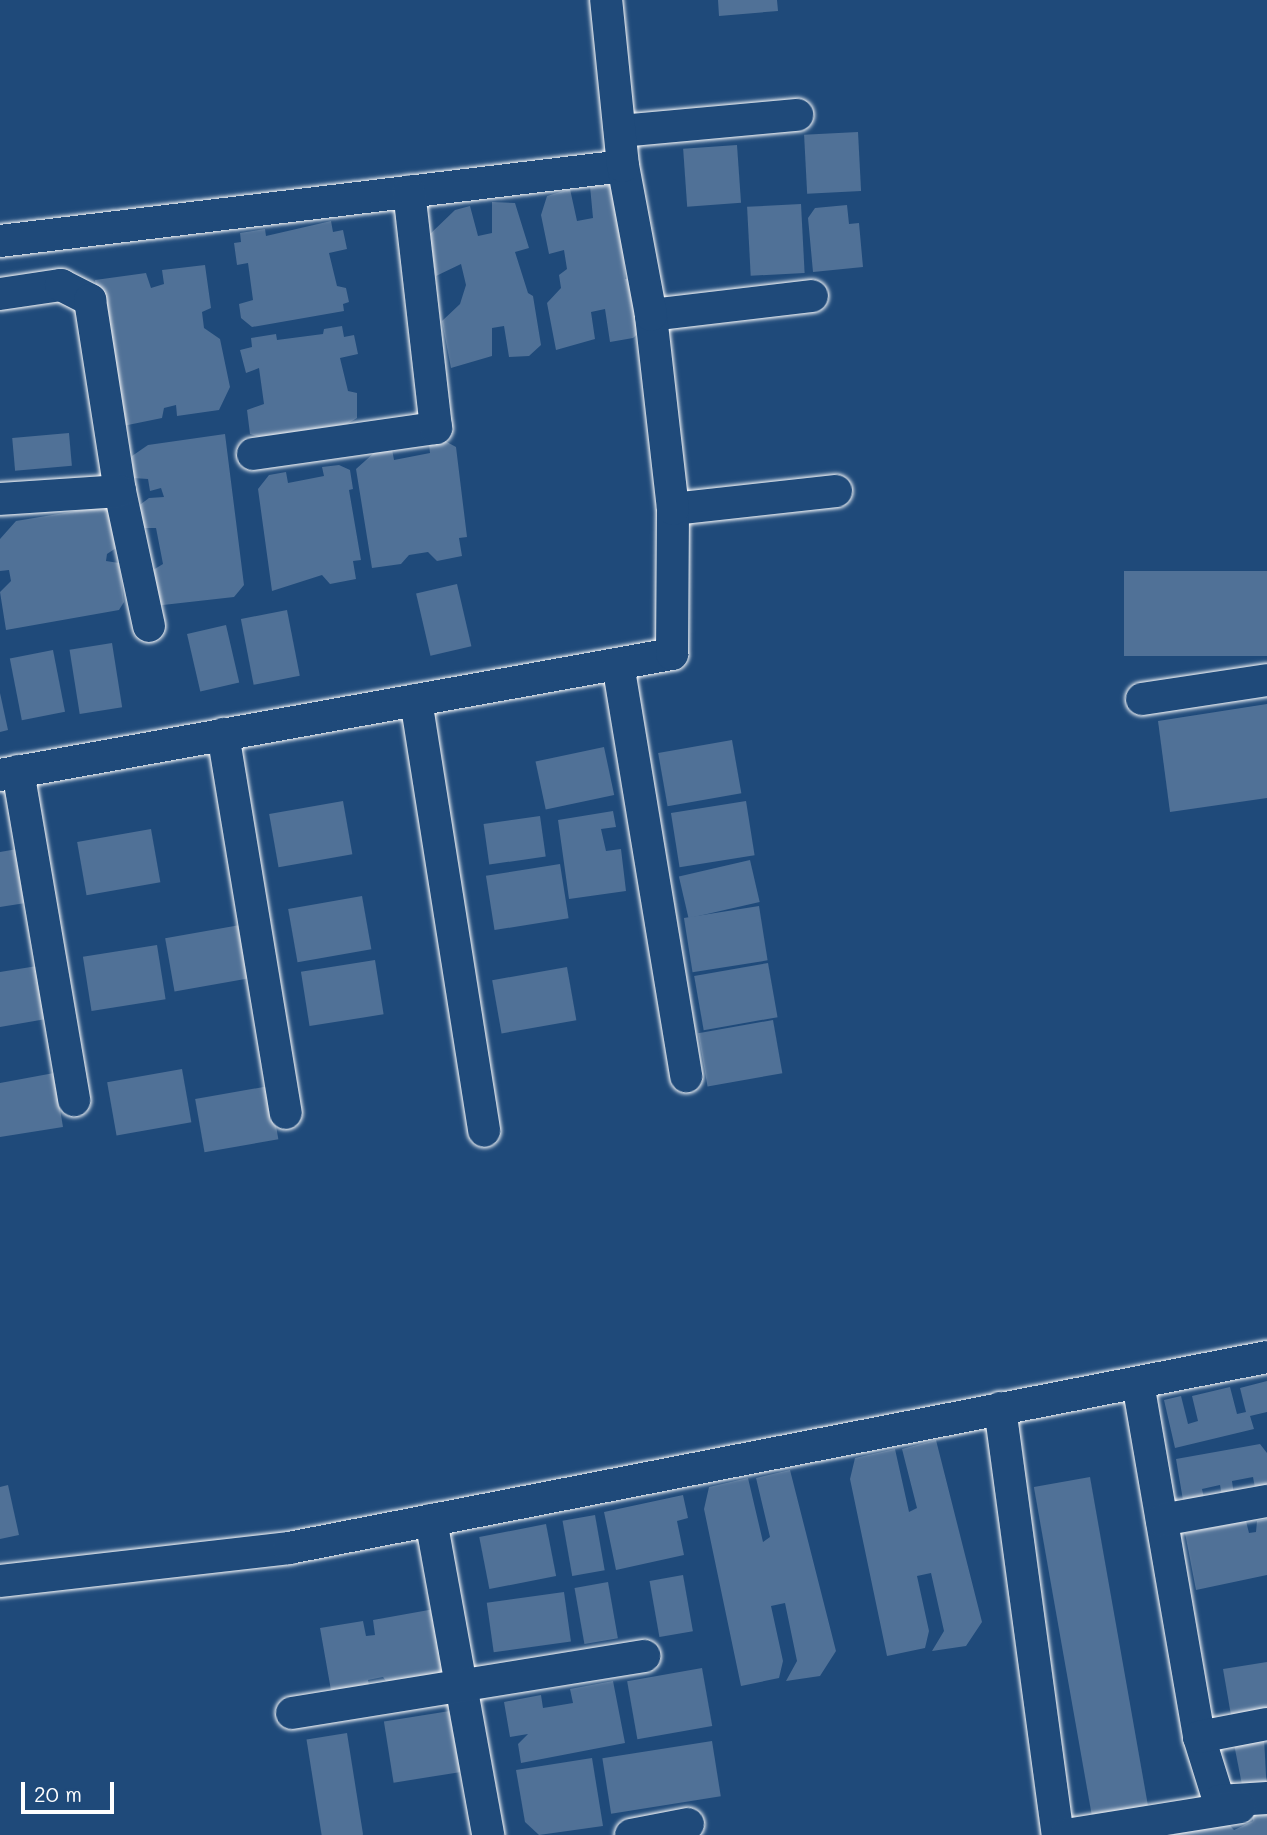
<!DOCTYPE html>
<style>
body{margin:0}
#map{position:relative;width:1267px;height:1835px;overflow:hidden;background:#1f4a7a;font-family:Mali,sans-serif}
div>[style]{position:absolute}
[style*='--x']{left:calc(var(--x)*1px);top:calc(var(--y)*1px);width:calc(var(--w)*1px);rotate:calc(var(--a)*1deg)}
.building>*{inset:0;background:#507197;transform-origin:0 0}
.roads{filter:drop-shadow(0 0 2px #fff) drop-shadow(0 0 2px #fff)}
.street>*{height:32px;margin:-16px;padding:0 16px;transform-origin:16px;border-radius:16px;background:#1f4a7a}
span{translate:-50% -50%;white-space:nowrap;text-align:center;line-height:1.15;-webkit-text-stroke:5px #1f4a7a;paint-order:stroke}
.scale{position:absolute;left:21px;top:1782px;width:93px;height:32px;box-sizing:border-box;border:4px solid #fff;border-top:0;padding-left:9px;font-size:21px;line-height:24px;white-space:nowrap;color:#fff;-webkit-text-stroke:5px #1f4a7a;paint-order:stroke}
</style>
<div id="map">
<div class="building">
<i style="clip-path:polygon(718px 0,777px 0,778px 11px,719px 16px)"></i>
<i style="left:858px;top:132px;width:59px;height:54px;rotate:87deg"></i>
<i style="left:737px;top:145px;width:58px;height:54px;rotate:86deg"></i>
<i style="clip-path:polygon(620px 185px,625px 279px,637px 278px,646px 327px,633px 338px,610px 342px,605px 309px,591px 312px,595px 339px,556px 350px,547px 303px,561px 288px,559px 275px,567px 269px,564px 250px,549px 254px,541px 215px,547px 196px,570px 189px,577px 221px,593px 218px,590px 186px)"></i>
<i style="clip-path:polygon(492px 202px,515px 203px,529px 248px,515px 252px,528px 293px,533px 296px,541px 345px,529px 356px,509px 357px,504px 326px,492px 328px,492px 356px,451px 368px,442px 321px,460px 304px,466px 285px,461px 264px,436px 276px,429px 235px,455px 210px,470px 206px,478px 236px,492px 233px)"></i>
<i style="left:801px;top:204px;width:69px;height:54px;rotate:87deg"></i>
<i style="clip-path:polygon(847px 205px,849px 224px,859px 223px,863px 267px,813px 272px,808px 218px,815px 208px)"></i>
<i style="clip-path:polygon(331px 221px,333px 232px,343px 230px,347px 249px,329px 253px,337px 286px,346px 288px,349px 302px,343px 304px,344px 311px,252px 327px,241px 318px,239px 304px,253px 300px,248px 263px,237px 265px,234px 243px,241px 242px,240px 233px,265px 229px,266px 236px)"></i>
<i style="clip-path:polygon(205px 265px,211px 308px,202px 312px,204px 328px,220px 339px,230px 387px,219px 410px,177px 416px,176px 405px,164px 408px,162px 418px,118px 427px,95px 280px,146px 273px,151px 288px,164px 284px,162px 270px)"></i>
<i style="clip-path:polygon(342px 326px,344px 337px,354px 335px,358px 354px,340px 358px,348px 391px,357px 393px,357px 418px,347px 424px,259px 437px,250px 434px,247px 410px,264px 404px,259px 368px,246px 373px,240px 350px,252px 347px,251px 338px,276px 334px,277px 340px,323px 334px,324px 329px)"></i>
<i style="left:69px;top:433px;width:33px;height:57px;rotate:85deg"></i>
<i style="clip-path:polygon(225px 434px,244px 585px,234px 597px,154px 606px,148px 573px,163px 564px,156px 528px,143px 528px,137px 507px,149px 498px,164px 497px,161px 488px,150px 491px,148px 479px,133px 478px,132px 456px,148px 445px)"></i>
<i style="clip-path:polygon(445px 441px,456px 447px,467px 537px,459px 538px,462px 556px,437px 561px,428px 552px,409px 555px,401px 564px,372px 568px,356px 469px,375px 452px,392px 449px,394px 460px,430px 453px,429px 444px)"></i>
<i style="clip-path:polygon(339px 465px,350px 470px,353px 489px,349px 490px,361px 560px,353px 561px,356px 579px,330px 584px,322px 575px,272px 591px,258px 489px,269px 475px,286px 472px,288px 483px,324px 476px,322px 467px)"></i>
<i style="clip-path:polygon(112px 505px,119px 546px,107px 554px,106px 561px,119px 563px,124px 602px,119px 610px,6px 630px,0 592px,11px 581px,9px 570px,0 571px,0 539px,16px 521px)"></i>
<i style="left:1267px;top:571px;width:85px;height:143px;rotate:90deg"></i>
<i style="left:457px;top:584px;width:64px;height:42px;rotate:77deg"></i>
<i style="left:287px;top:610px;width:67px;height:47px;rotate:79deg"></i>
<i style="left:226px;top:625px;width:59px;height:40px;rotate:77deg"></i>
<i style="left:112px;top:643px;width:65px;height:43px;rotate:81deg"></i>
<i style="left:53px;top:650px;width:63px;height:44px;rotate:79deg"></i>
<i style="clip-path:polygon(0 693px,8px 730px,0 732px)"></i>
<i style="clip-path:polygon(1267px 704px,1267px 798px,1170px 812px,1158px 721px)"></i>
<i style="left:732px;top:740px;width:54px;height:75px;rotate:80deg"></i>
<i style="left:604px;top:747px;width:49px;height:70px;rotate:78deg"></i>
<i style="left:343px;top:801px;width:54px;height:75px;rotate:80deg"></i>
<i style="left:746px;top:801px;width:55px;height:76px;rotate:81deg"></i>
<i style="clip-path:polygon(613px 811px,616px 827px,601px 829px,606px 851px,621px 849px,626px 891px,569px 899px,558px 820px)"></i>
<i style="left:540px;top:816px;width:41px;height:57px;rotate:82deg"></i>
<i style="left:151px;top:829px;width:54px;height:75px;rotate:80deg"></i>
<i style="clip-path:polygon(23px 848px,32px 902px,0 907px,0 852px)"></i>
<i style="left:750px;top:860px;width:43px;height:73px;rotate:77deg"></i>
<i style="left:560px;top:864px;width:55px;height:75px;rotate:81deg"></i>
<i style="left:362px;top:896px;width:54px;height:75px;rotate:80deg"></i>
<i style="left:759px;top:906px;width:55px;height:76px;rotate:81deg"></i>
<i style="left:240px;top:925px;width:54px;height:76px;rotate:80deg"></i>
<i style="left:157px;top:945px;width:55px;height:75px;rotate:81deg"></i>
<i style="left:375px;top:960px;width:55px;height:75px;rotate:81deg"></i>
<i style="left:768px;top:963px;width:55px;height:75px;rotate:80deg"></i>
<i style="clip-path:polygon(37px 966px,46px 1019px,0 1027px,0 972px)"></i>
<i style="left:567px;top:967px;width:54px;height:76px;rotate:80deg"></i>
<i style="left:773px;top:1020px;width:54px;height:76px;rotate:80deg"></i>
<i style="left:182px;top:1069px;width:54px;height:76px;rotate:80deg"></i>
<i style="clip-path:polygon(54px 1073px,63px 1127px,0 1137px,0 1083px)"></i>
<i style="left:269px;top:1086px;width:54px;height:75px;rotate:80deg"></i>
<i style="clip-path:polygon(1267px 1381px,1267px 1412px,1250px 1416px,1254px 1429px,1175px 1448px,1164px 1400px,1181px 1396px,1188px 1424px,1198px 1421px,1192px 1396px,1230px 1387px,1237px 1414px,1246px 1412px,1240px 1388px)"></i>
<i style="clip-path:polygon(936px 1440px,982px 1622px,966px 1646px,932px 1651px,944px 1631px,931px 1573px,917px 1576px,929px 1631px,925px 1648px,887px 1656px,850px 1479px,855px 1458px,895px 1449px,909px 1512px,917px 1508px,902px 1449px)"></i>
<i style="clip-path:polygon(1260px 1444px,1267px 1453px,1267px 1486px,1255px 1488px,1253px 1477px,1232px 1481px,1234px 1495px,1222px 1496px,1220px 1485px,1202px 1489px,1205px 1502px,1184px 1506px,1176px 1459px)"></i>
<i style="clip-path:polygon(790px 1470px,836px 1651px,820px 1676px,786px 1681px,797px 1661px,785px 1603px,771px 1606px,783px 1661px,779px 1678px,741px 1686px,704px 1509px,709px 1487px,748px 1478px,763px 1542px,770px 1537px,756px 1478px)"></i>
<i style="left:1090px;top:1477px;width:338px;height:57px;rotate:80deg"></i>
<i style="clip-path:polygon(8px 1485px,19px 1535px,0 1539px,0 1487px)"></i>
<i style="clip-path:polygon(683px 1495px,688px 1518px,677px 1521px,684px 1555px,616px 1570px,604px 1512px)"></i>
<i style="left:595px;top:1515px;width:56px;height:33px;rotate:80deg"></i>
<i style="clip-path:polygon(1267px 1519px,1267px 1575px,1196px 1590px,1185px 1533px,1246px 1521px,1249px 1533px,1256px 1532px,1257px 1521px)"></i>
<i style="left:546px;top:1524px;width:53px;height:68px;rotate:79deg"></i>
<i style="left:683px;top:1575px;width:57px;height:34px;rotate:80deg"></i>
<i style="left:608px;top:1582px;width:57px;height:34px;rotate:80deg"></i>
<i style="left:564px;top:1592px;width:50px;height:78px;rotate:82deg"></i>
<i style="clip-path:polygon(440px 1608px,452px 1678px,391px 1688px,383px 1677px,368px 1680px,370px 1690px,332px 1696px,320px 1628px,363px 1621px,366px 1636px,375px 1635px,373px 1620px)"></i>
<i style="clip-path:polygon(1267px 1662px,1267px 1715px,1232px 1721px,1223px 1669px)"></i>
<i style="left:702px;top:1668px;width:59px;height:76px;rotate:80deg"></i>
<i style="clip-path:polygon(613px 1681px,625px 1743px,521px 1763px,518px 1744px,528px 1734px,510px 1737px,504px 1702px,541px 1695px,543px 1708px,573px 1703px,570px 1689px)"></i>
<i style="left:456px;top:1710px;width:62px;height:73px;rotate:81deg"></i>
<i style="left:347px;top:1733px;width:103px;height:41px;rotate:81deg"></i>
<i style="clip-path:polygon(1264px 1738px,1267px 1794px,1243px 1790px,1234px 1744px)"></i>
<i style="left:712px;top:1741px;width:56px;height:111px;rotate:81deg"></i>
<i style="clip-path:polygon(592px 1758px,603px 1826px,539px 1835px,525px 1822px,516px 1770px)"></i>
<i style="clip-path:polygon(1267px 1811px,1267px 1835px,1174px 1835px,1172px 1828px,1224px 1819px,1234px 1830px,1253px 1821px,1252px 1813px)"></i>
</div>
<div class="roads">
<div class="street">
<i style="--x:620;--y:131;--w:178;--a:-5.2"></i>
<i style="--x:0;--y:241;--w:627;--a:-6.86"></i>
<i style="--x:0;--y:294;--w:62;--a:-8.4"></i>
<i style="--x:61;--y:285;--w:33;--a:27"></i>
<i style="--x:90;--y:300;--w:193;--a:81.1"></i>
<i style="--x:120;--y:491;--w:138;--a:77.9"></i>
<i style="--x:651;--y:315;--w:162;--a:-6.7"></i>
<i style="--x:253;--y:454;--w:185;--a:-8.1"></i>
<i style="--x:436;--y:428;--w:238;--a:-96.5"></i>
<i style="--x:0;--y:499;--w:120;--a:-3.8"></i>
<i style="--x:673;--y:509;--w:164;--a:-6.3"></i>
<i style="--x:618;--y:664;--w:418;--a:80.6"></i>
<i style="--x:1142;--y:699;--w:126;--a:-8.6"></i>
<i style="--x:416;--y:700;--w:436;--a:81"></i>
<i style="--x:223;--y:734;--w:384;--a:80.6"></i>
<i style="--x:18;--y:771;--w:334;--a:80.3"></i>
<i style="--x:0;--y:775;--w:683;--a:-10.21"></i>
<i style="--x:672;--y:654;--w:145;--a:-89.6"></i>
<i style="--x:673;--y:509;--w:195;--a:-96.5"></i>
<i style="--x:651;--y:315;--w:152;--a:-100.6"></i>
<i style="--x:623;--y:166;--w:167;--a:-95.8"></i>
<i style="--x:1138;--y:1383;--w:359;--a:80.2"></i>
<i style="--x:1199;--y:1737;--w:67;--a:72.6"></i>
<i style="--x:1219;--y:1801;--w:48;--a:-3.6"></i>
<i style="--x:1000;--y:1408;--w:431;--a:82.3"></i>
<i style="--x:431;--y:1520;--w:320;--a:79.7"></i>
<i style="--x:1162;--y:1520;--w:107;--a:-10.3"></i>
<i style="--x:0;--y:1581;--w:291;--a:-6.5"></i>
<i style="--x:289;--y:1548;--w:996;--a:-11.05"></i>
<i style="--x:292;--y:1713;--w:357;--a:-9.2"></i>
<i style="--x:1199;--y:1737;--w:69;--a:-10.8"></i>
<i style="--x:631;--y:1835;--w:58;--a:-10.9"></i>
<i style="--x:1066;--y:1835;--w:176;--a:-9.1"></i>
</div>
</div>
<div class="scale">20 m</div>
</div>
